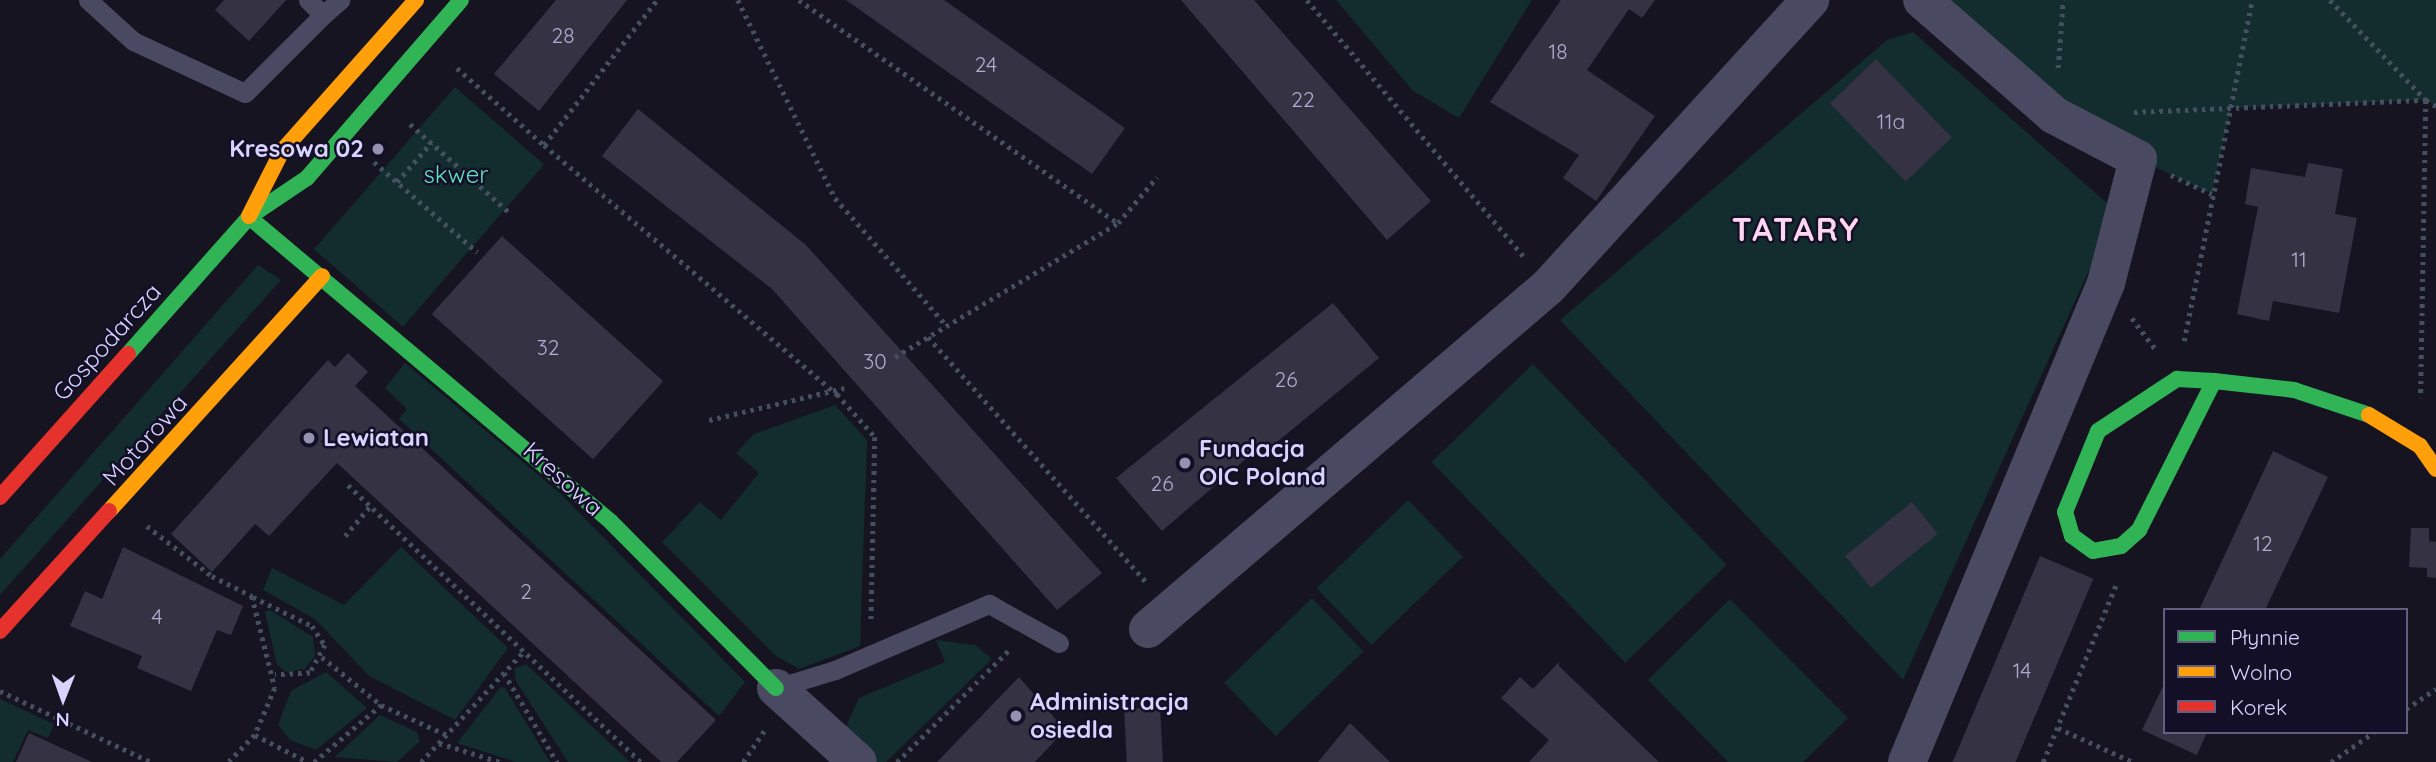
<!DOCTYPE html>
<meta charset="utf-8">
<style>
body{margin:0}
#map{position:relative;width:2436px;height:762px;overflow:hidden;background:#161421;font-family:Quicksand,sans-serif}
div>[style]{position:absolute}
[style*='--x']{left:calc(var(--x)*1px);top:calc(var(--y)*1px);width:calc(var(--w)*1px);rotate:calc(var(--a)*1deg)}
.green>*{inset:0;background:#132c2d;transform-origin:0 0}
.building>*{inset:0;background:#343243;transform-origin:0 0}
.path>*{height:4.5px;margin-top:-2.25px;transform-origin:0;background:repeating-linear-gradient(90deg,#44505f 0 3.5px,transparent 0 8.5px)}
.lane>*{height:19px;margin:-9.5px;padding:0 9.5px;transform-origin:9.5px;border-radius:9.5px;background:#4a4962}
.street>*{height:38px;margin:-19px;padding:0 19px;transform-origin:19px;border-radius:19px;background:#4a4962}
.fast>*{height:16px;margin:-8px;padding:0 8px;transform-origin:8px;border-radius:8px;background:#30b455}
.slow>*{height:16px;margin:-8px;padding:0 8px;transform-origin:8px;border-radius:8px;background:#ff9f0a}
.jam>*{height:16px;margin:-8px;padding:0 8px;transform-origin:8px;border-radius:8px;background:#e5322d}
.dots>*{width:19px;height:19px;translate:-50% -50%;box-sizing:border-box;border:4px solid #130f26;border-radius:50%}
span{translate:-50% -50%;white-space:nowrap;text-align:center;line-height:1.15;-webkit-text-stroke:5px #130f26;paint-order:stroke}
.number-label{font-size:21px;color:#b0acd0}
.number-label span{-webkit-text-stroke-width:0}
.poi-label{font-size:24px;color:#d9d4ff;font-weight:700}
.right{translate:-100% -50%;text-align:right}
.left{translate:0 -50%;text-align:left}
.park-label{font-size:24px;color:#5fe0c0}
.street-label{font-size:24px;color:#d9d4ff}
.district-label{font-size:32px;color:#ffd6f0;font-weight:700;letter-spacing:2px}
.legend{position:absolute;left:2163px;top:608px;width:245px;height:126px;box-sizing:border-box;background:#130f26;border:2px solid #625e7d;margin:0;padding:9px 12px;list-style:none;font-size:21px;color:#d9d4ff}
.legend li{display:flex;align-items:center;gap:14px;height:35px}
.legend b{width:35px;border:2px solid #625e7d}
.north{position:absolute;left:28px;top:664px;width:70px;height:70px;-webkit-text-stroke:5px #130f26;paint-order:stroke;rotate:181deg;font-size:19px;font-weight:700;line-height:28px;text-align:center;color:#d9d4ff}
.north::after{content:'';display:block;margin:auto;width:24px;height:32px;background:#d9d4ff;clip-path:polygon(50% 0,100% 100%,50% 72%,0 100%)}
</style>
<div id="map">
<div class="green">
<i style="clip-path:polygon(1336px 0,1532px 0,1459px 118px,1413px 91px)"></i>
<i style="clip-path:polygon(1922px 0,2436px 0,2436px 106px,2426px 100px,2231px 108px,2212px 194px,2138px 159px)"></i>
<i style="clip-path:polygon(1913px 32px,2116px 211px,1903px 680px,1560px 320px,1887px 40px)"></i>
<i style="left:455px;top:87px;width:118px;height:215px;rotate:41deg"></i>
<i style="clip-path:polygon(258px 265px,281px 280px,0 595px,0 559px)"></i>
<i style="clip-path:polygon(405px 363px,562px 495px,745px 682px,719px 716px,399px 419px,407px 409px,385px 388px)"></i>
<i style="left:1533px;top:364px;width:279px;height:141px;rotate:46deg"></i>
<i style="clip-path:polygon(835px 405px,867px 440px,860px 646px,799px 669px,775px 655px,662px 542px,700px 502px,721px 520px,759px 473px,736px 453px,754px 434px)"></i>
<i style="left:1408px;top:500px;width:79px;height:127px;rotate:46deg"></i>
<i style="clip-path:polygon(401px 547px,508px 648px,455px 720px,369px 676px,315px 619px,263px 590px,272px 568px,344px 605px)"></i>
<i style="left:1312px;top:598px;width:74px;height:122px;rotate:46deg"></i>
<i style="clip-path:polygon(1730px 599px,1848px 718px,1803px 762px,1728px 762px,1648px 680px)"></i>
<i style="clip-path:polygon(270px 610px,313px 637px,315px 656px,305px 669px,286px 672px,277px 665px,265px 612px)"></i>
<i style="clip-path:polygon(936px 640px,975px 645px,992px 659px,886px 762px,874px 762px,843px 733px,859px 698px,945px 662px)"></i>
<i style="clip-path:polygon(526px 664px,630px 762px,568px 762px,516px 681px,514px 669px)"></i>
<i style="clip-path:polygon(326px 672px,367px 708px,316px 750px,290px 740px,278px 725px,291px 691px)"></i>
<i style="clip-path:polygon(501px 687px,505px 688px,550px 762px,516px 762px,457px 743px)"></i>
<i style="clip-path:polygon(0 699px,54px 724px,48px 738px,28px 730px,13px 762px,0 762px)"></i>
<i style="clip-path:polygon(380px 715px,417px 732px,420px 741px,397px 762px,335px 757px)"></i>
</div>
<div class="building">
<i style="clip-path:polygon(224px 0,286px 0,249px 41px,215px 10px)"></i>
<i style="clip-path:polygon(556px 0,627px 0,539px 111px,494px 74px)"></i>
<i style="clip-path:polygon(846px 0,944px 0,1125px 128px,1092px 174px)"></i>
<i style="clip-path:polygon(1181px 0,1254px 0,1431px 201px,1387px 240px)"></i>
<i style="clip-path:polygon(1561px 0,1655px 0,1642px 18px,1629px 9px,1587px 70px,1655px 116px,1596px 201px,1563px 178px,1579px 155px,1490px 102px)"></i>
<i style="left:1876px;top:59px;width:109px;height:64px;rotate:46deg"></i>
<i style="clip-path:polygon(638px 109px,806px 245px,1102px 573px,1057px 610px,772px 289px,602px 156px)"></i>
<i style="clip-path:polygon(2308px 163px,2343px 169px,2335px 214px,2357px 218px,2339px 313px,2273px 301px,2269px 321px,2237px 314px,2258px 207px,2245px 204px,2251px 168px,2305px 177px)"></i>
<i style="left:502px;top:236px;width:217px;height:105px;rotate:42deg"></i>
<i style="clip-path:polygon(1333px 303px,1379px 358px,1266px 451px,1261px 446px,1162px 531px,1116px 478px)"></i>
<i style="clip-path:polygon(348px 353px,368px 372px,355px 386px,716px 720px,677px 762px,661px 762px,337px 463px,269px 536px,255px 524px,212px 572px,171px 534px,328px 360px,335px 367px)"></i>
<i style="clip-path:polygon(2273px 451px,2328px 477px,2265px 610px,2199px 610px)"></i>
<i style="left:1912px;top:502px;width:41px;height:86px;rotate:51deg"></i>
<i style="clip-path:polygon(2411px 528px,2429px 528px,2429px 541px,2436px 542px,2436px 578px,2427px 577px,2427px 568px,2409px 567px)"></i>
<i style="clip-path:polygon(123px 547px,243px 606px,231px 635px,217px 630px,191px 691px,137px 668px,142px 656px,70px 626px,85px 591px,102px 599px)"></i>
<i style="left:2040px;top:556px;width:58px;height:224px;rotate:23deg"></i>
<i style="clip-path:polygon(1559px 662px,1559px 666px,1659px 762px,1529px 762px,1549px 740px,1501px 698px,1520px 677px,1533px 689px)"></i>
<i style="clip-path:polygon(1019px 677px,1065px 730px,1035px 762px,937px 762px)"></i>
<i style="clip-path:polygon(2165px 682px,2165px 732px,2207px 732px,2197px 755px,2142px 730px)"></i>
<i style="left:1160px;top:707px;width:55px;height:36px;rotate:87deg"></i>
<i style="clip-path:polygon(1350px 723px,1390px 762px,1318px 762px)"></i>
<i style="clip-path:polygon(29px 733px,92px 762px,16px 762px)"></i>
</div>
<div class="path">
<i style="--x:738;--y:0;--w:220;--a:63.9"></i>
<i style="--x:835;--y:198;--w:170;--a:48.8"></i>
<i style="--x:799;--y:0;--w:389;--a:35"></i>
<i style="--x:1307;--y:0;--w:335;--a:49.8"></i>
<i style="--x:2330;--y:0;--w:139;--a:46.2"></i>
<i style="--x:2426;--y:100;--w:298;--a:91"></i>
<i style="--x:457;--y:68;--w:116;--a:41.5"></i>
<i style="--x:544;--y:145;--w:184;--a:-52.1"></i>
<i style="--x:2058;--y:68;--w:68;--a:-85.8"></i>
<i style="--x:2134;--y:112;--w:292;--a:-2.4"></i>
<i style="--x:2426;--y:100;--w:12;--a:31"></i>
<i style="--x:410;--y:124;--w:135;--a:41.7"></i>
<i style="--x:544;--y:145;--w:385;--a:40.4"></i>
<i style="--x:837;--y:394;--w:57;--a:48.5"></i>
<i style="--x:875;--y:437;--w:185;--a:91.2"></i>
<i style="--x:374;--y:162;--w:137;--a:41.1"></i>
<i style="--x:2171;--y:175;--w:45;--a:24.9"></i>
<i style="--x:397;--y:182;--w:52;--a:-48.9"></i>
<i style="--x:2132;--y:318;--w:40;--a:53"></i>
<i style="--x:928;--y:337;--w:328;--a:48.3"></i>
<i style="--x:2184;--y:341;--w:348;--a:-78.7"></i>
<i style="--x:895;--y:357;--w:260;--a:-31"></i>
<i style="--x:1118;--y:223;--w:60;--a:-49.7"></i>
<i style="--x:709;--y:420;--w:139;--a:-13.3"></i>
<i style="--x:348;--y:485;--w:403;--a:43.4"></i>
<i style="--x:147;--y:526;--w:82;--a:37.6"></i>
<i style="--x:212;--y:576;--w:45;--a:26.6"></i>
<i style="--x:252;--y:596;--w:95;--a:76"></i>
<i style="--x:275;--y:688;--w:51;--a:113.1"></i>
<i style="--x:255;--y:735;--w:37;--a:134"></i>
<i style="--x:345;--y:536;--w:39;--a:-50"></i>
<i style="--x:253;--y:597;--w:66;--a:26.2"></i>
<i style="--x:312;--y:626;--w:23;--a:56"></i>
<i style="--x:325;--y:645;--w:32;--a:118"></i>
<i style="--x:310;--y:673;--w:35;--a:177"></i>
<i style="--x:322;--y:657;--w:76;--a:39.1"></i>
<i style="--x:381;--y:705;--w:72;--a:24.4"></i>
<i style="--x:504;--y:673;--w:104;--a:59.2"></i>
<i style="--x:0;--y:691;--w:167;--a:25.2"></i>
<i style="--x:2406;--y:709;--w:36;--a:-34"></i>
<i style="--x:2058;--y:728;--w:82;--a:24.4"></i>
<i style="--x:255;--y:735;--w:59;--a:27"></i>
<i style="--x:439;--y:743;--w:64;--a:17.3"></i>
<i style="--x:314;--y:762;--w:88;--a:-40.4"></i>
<i style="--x:421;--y:762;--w:151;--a:-47.1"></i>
<i style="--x:743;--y:762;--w:41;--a:-55.9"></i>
<i style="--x:897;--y:762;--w:160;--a:-45"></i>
<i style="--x:2043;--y:762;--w:191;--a:-67.6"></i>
<i style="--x:2331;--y:762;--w:52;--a:-34.9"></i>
</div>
<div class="lane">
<i style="--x:88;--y:0;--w:61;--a:42.3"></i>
<i style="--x:133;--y:41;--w:123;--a:24.9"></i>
<i style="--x:245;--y:93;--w:110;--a:-45"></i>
<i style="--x:308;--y:0;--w:21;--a:45"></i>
<i style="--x:323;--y:15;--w:23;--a:-41"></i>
<i style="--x:776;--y:688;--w:62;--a:-17"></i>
<i style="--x:835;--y:670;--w:168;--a:-23.2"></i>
<i style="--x:989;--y:604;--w:80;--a:29.1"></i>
</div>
<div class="street">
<i style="--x:1148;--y:629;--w:526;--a:-40.53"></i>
<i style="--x:1548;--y:287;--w:389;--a:-47.6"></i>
<i style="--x:776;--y:688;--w:110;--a:42.1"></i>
<i style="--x:1907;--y:762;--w:519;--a:-67.44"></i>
<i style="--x:2106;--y:283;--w:128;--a:-75.5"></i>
<i style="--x:2138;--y:159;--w:95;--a:-152.4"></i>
<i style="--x:2054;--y:115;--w:175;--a:-138.9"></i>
</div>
<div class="fast">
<i style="--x:249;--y:217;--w:473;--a:40.1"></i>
<i style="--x:611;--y:522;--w:234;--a:45.2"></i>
<i style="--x:128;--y:354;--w:183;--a:-48.5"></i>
<i style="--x:249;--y:217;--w:70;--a:-33.9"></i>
<i style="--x:307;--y:178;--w:235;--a:-49.1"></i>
<i style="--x:2214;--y:381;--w:167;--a:116.7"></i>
<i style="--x:2139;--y:530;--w:24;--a:138"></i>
<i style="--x:2121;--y:546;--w:28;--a:170"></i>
<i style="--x:2093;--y:551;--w:26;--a:-144"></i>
<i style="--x:2072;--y:536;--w:25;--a:-106"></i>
<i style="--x:2065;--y:512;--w:87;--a:-67.8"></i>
<i style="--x:2098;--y:431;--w:95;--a:-33.4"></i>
<i style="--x:2177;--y:379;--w:37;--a:3"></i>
<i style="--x:2214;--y:381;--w:81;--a:6.4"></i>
<i style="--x:2294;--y:390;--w:79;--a:18.4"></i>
</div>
<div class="slow">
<i style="--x:249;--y:216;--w:73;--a:-63.1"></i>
<i style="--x:282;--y:151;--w:202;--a:-48.4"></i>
<i style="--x:2369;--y:415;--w:60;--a:31.3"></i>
<i style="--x:2420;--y:446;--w:28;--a:55"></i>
<i style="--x:109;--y:511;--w:317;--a:-47.8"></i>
</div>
<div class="jam">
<i style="--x:0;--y:497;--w:192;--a:-48.2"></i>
<i style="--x:0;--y:631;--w:162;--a:-47.8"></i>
</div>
<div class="dots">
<i style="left:378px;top:149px;background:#9591b1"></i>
<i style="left:309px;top:438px;background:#9591b1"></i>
<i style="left:1185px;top:463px;background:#9591b1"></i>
<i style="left:1016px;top:716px;background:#9591b1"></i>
</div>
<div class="number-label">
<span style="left:563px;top:35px">28</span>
<span style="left:1558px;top:51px">18</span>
<span style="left:986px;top:64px">24</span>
<span style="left:1303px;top:99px">22</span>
<span style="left:1891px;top:121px">11a</span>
<span style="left:2299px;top:259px">11</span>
<span style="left:548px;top:347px">32</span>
<span style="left:875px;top:361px">30</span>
<span style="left:1286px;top:379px">26</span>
<span style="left:1162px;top:483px">26</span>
<span style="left:2263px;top:543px">12</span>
<span style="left:526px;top:591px">2</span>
<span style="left:157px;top:616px">4</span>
<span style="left:2022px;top:670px">14</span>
</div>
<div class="poi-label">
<span class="right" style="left:364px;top:149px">Kresowa 02</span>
<span class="left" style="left:323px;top:438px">Lewiatan</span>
<span class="left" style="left:1199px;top:463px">Fundacja<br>OIC Poland</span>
<span class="left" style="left:1030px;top:716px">Administracja<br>osiedla</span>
</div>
<div class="park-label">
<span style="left:456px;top:175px">skwer</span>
</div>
<div class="street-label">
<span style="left:107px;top:342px;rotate:-48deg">Gospodarcza</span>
<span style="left:145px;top:440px;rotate:-48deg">Motorowa</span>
<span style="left:563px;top:479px;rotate:42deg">Kresowa</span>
</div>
<div class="district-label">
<span style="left:1796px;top:229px">TATARY</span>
</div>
<ul class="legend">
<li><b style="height:9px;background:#30b455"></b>Płynnie</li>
<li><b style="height:9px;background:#ff9f0a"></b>Wolno</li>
<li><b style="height:9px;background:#e5322d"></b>Korek</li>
</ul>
<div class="north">N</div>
</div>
